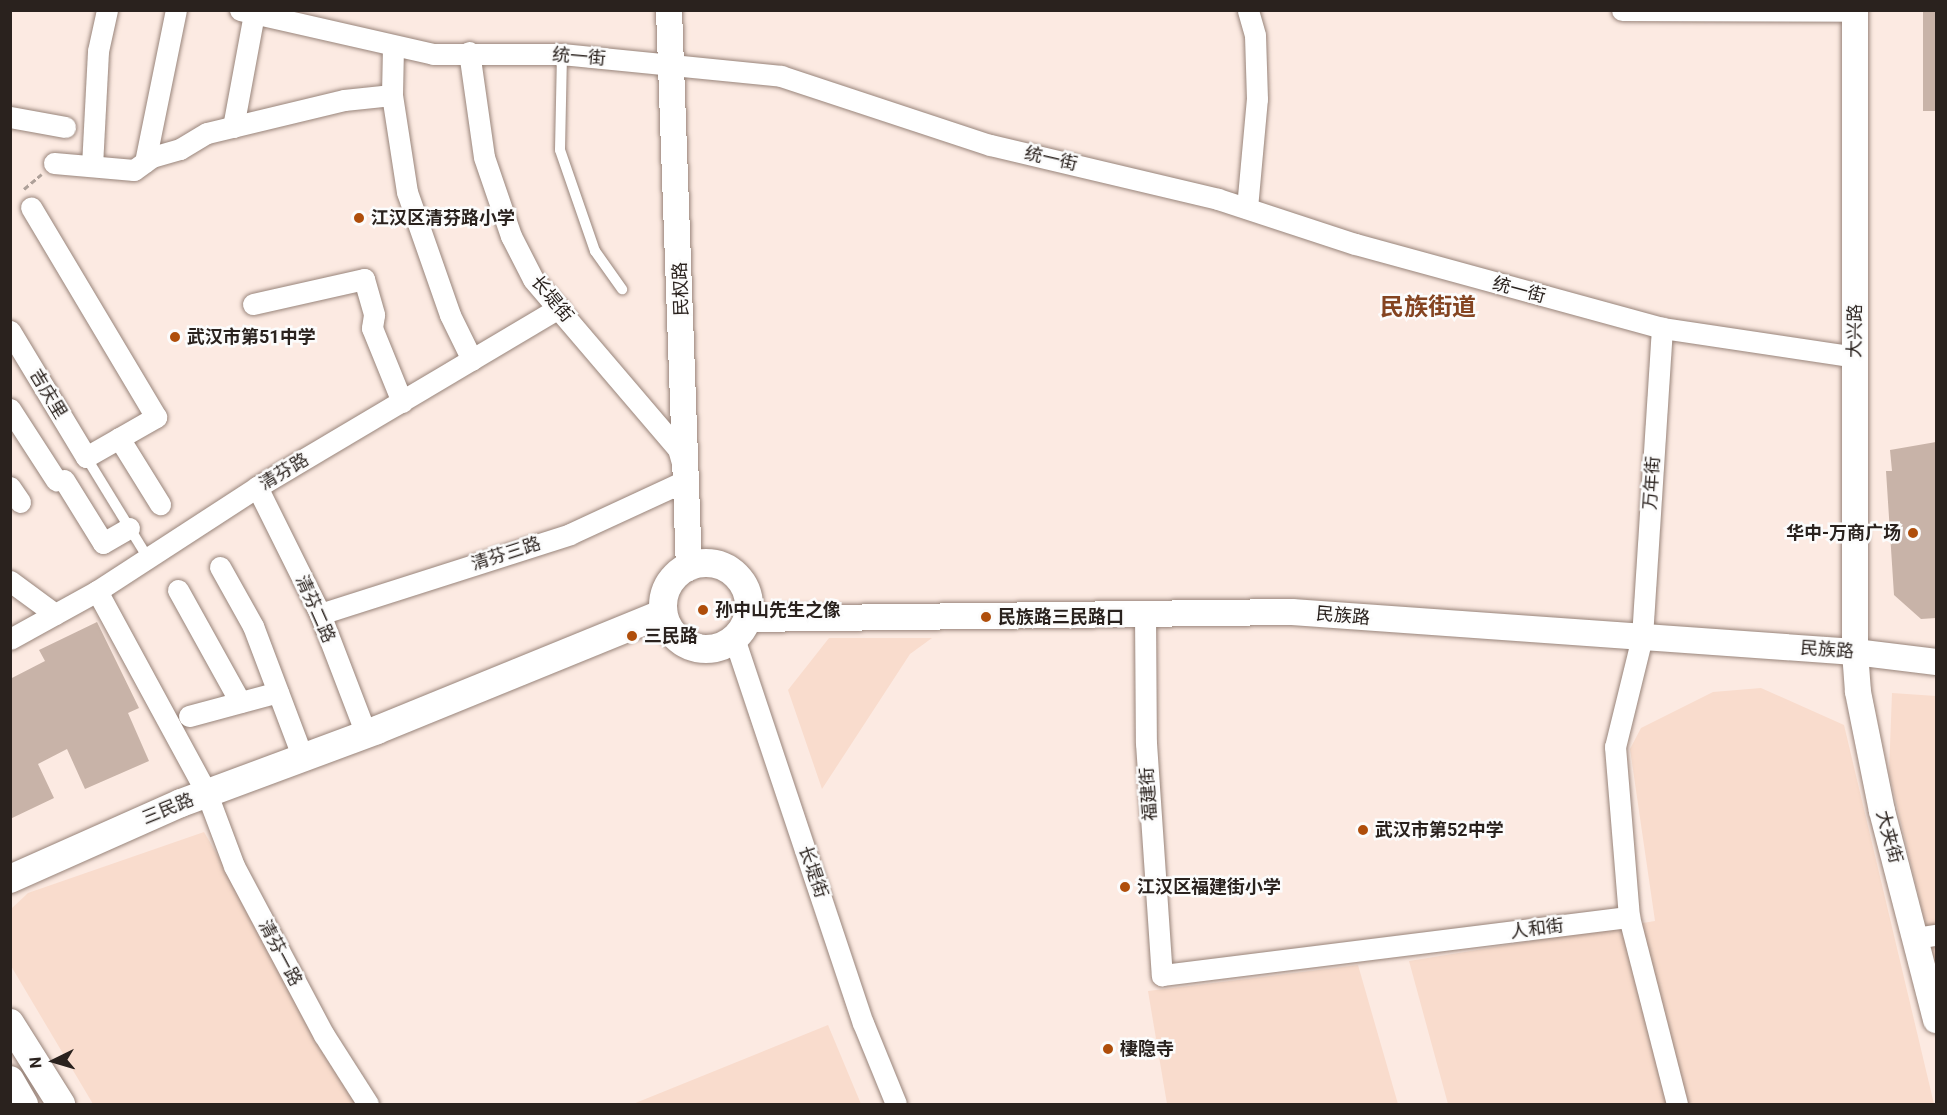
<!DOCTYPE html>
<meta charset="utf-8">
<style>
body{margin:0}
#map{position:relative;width:1947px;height:1115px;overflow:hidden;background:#fceae2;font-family:Roboto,"Noto Sans SC",sans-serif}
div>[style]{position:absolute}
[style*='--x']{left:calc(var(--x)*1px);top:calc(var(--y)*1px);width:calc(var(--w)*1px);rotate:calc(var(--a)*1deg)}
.built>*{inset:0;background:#f9dccd}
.building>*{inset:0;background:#c8b3a8;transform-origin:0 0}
.path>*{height:3px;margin-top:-1.5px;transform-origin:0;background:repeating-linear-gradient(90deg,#aea099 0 6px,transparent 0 9px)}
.roads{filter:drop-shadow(0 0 2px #98847a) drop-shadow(0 0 2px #98847a)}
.service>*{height:10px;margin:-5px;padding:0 5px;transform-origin:5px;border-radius:5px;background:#fff}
.minor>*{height:21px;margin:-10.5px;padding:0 10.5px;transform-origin:10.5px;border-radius:10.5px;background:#fff}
.tertiary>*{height:26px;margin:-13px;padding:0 13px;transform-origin:13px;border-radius:13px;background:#fff}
.secondary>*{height:28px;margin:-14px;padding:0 14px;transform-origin:14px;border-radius:14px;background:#fff}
.secondary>.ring{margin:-14px;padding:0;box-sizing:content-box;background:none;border:28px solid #fff;border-radius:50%}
.dots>*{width:16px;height:16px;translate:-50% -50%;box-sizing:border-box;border:3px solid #fcfcfc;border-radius:50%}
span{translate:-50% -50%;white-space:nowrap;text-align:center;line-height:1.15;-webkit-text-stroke:5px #fcfcfc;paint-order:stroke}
.street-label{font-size:18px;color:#2a221e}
.poi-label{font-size:18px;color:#2a221e;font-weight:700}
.left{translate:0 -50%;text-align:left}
.right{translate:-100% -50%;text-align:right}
.district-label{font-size:24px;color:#844421;font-weight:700}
.frame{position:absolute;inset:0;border:12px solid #2a221e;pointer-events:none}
.north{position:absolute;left:24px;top:1031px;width:60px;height:60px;-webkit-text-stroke:4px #fcfcfc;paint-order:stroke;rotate:265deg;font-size:16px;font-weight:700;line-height:24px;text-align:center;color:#2a221e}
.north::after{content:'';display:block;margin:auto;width:21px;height:27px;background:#2a221e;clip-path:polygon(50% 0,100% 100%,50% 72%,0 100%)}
</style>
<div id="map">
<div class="built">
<i style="clip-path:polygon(829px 638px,932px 638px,910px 654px,822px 789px,788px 690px)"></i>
<i style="clip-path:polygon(1761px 688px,1844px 725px,1934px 1104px,1448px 1104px,1409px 961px,1655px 921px,1630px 749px,1641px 728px,1713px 692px)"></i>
<i style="clip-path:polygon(1892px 693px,1936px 696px,1936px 968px,1889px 773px)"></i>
<i style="clip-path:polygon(204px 832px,362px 1104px,93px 1104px,11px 966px,11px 909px,28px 893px)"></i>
<i style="clip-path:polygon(1358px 965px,1398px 1104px,1167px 1104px,1148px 991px)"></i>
<i style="clip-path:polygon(828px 1025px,861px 1104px,633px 1104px)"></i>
</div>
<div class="building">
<i style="left:1923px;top:10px;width:13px;height:101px"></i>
<i style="clip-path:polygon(1936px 442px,1936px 618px,1921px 619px,1894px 595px,1886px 471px,1892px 471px,1890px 450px)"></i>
<i style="clip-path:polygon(97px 622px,139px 708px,128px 713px,149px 761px,85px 789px,67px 749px,38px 764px,54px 798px,10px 819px,10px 679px,45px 661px,39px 650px)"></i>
</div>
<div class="path">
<i style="--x:24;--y:189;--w:23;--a:-40"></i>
</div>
<div class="roads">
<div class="service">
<i style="--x:562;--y:54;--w:96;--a:91.2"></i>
<i style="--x:560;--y:150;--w:107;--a:70.9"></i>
<i style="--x:595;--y:251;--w:47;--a:54.6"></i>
<i style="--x:86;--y:457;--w:119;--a:58.5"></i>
</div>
<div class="minor">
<i style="--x:240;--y:10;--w:198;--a:12.8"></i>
<i style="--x:433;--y:54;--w:129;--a:0"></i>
<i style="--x:562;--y:54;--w:220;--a:5.7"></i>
<i style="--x:781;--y:76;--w:220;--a:18.3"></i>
<i style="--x:990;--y:145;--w:234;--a:13.3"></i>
<i style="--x:1218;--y:199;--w:144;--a:18.2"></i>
<i style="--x:1355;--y:244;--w:318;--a:15.3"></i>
<i style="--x:1662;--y:328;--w:195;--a:8.5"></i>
<i style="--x:1622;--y:10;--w:233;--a:0.2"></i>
<i style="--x:393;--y:47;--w:48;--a:91.2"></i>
<i style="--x:392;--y:95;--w:98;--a:81.2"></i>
<i style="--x:407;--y:192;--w:130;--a:70.7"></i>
<i style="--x:450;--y:315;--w:50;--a:63.9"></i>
<i style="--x:10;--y:117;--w:56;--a:10.3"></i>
<i style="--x:233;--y:127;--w:115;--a:-79.5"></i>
<i style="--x:145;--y:162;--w:155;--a:-78.5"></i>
<i style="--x:54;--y:163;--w:80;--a:5"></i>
<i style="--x:134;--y:170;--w:22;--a:-36"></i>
<i style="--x:152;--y:157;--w:29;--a:-16"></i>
<i style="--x:180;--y:149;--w:31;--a:-31"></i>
<i style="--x:207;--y:133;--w:141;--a:-13.5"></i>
<i style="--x:344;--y:100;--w:48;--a:-5.9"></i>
<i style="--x:92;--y:166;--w:115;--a:-87"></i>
<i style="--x:98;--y:51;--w:42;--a:-77.6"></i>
<i style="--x:1247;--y:208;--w:109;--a:-84.8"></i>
<i style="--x:1257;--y:99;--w:64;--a:-91.8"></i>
<i style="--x:1255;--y:35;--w:26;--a:-106"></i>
<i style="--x:253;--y:304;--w:114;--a:-12.7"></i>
<i style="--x:364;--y:279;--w:37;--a:74"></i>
<i style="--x:374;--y:315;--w:13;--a:99"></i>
<i style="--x:372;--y:328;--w:80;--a:67.9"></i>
<i style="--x:10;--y:331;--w:147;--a:58.9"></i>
<i style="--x:86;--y:457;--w:81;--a:-29.7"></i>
<i style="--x:156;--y:417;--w:244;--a:-120.8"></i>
<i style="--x:10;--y:409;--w:85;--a:57.1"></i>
<i style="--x:119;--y:438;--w:78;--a:58.2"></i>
<i style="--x:64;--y:480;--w:74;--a:58.2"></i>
<i style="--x:103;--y:543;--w:30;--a:-30"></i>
<i style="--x:10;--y:487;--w:18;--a:56"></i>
<i style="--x:257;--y:487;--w:142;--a:63.6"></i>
<i style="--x:320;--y:614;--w:129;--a:69"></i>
<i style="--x:220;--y:567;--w:68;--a:60.8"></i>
<i style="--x:253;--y:626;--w:141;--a:69.3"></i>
<i style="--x:10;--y:581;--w:56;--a:36.3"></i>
<i style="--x:178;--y:590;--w:128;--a:61"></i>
<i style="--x:97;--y:591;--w:231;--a:61.5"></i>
<i style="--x:207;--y:794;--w:77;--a:69.4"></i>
<i style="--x:234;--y:866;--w:191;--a:62"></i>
<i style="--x:324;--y:1035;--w:82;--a:57.5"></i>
<i style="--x:1145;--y:612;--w:131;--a:89.6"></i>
<i style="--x:1146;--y:743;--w:233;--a:86.1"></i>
<i style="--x:1162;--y:975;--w:471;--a:-7.1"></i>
<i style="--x:1629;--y:917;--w:171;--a:-94.7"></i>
<i style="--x:1615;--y:747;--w:113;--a:-76.2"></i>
<i style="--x:1642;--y:637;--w:310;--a:-86.3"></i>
<i style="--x:320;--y:614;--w:262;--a:-17.7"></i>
<i style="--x:570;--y:534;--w:129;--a:-24.8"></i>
<i style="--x:687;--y:480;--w:32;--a:-106"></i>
<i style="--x:678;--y:449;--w:223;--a:-130.5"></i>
<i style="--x:533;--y:279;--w:48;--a:-117.1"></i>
<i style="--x:511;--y:236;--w:83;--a:-108.9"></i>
<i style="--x:484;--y:157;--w:106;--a:-98.1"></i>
<i style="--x:734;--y:638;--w:406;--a:71.5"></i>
<i style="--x:863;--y:1023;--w:87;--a:67.8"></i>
<i style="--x:10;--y:639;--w:99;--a:-28.9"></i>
<i style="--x:97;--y:591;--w:191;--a:-33"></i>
<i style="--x:257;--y:487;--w:351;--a:-30.7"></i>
<i style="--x:189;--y:716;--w:92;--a:-15.1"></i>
<i style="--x:1629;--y:917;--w:193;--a:75.6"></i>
<i style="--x:1916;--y:938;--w:20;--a:-9"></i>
</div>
<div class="tertiary">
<i style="--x:669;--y:10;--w:558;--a:87.95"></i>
<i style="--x:1855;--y:10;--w:642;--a:90"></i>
<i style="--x:1855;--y:652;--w:40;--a:85.7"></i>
<i style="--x:1858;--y:692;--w:121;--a:78.6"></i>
<i style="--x:1882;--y:811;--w:216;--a:75.5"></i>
<i style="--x:747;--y:619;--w:545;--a:-0.74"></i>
<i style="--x:1292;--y:612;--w:564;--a:4.06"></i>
<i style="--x:1855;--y:652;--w:82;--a:7"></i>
</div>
<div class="secondary">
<i class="ring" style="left:663px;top:563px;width:58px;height:58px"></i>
<i style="--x:10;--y:879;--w:187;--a:-24"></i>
<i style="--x:181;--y:803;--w:209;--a:-20.4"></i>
<i style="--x:377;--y:730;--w:309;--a:-22.2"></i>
<i style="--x:10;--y:1023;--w:96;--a:57.8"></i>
<i style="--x:10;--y:1080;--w:28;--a:60"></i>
</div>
</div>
<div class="dots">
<i style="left:359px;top:218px;background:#af4e0b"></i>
<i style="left:175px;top:337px;background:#af4e0b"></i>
<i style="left:1913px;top:533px;background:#af4e0b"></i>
<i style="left:703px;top:610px;background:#af4e0b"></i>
<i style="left:986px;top:617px;background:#af4e0b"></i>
<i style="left:632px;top:636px;background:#af4e0b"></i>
<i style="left:1363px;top:830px;background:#af4e0b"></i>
<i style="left:1125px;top:887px;background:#af4e0b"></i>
<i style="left:1108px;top:1049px;background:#af4e0b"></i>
</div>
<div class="street-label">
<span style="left:579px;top:57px;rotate:5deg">统一街</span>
<span style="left:1051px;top:159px;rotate:13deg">统一街</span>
<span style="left:681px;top:289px;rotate:-92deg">民权路</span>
<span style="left:1519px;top:290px;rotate:15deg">统一街</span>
<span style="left:552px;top:299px;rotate:50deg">长堤街</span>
<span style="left:1855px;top:331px;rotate:-89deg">大兴路</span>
<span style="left:48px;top:394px;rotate:59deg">吉庆里</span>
<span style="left:284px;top:472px;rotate:-31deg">清芬路</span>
<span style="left:1652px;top:483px;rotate:-86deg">万年街</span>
<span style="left:506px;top:554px;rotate:-18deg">清芬三路</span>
<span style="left:315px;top:609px;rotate:66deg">清芬二路</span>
<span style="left:1343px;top:616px;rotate:5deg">民族路</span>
<span style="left:1827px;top:650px;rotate:4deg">民族路</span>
<span style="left:1149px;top:794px;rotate:-94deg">福建街</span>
<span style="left:168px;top:809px;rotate:-22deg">三民路</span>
<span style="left:1889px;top:837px;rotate:75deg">大夹街</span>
<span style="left:813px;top:872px;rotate:71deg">长堤街</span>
<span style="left:1537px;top:929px;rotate:-7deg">人和街</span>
<span style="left:280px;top:953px;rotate:62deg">清芬一路</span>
</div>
<div class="poi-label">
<span class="left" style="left:371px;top:218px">江汉区清芬路小学</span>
<span class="left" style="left:187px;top:337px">武汉市第51中学</span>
<span class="right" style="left:1901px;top:533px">华中-万商广场</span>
<span class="left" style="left:715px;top:610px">孙中山先生之像</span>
<span class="left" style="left:998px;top:617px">民族路三民路口</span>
<span class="left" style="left:644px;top:636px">三民路</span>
<span class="left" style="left:1375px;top:830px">武汉市第52中学</span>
<span class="left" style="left:1137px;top:887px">江汉区福建街小学</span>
<span class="left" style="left:1120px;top:1049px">棲隐寺</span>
</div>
<div class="district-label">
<span style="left:1428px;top:308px">民族街道</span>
</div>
<div class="frame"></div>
<div class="north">N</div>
</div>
